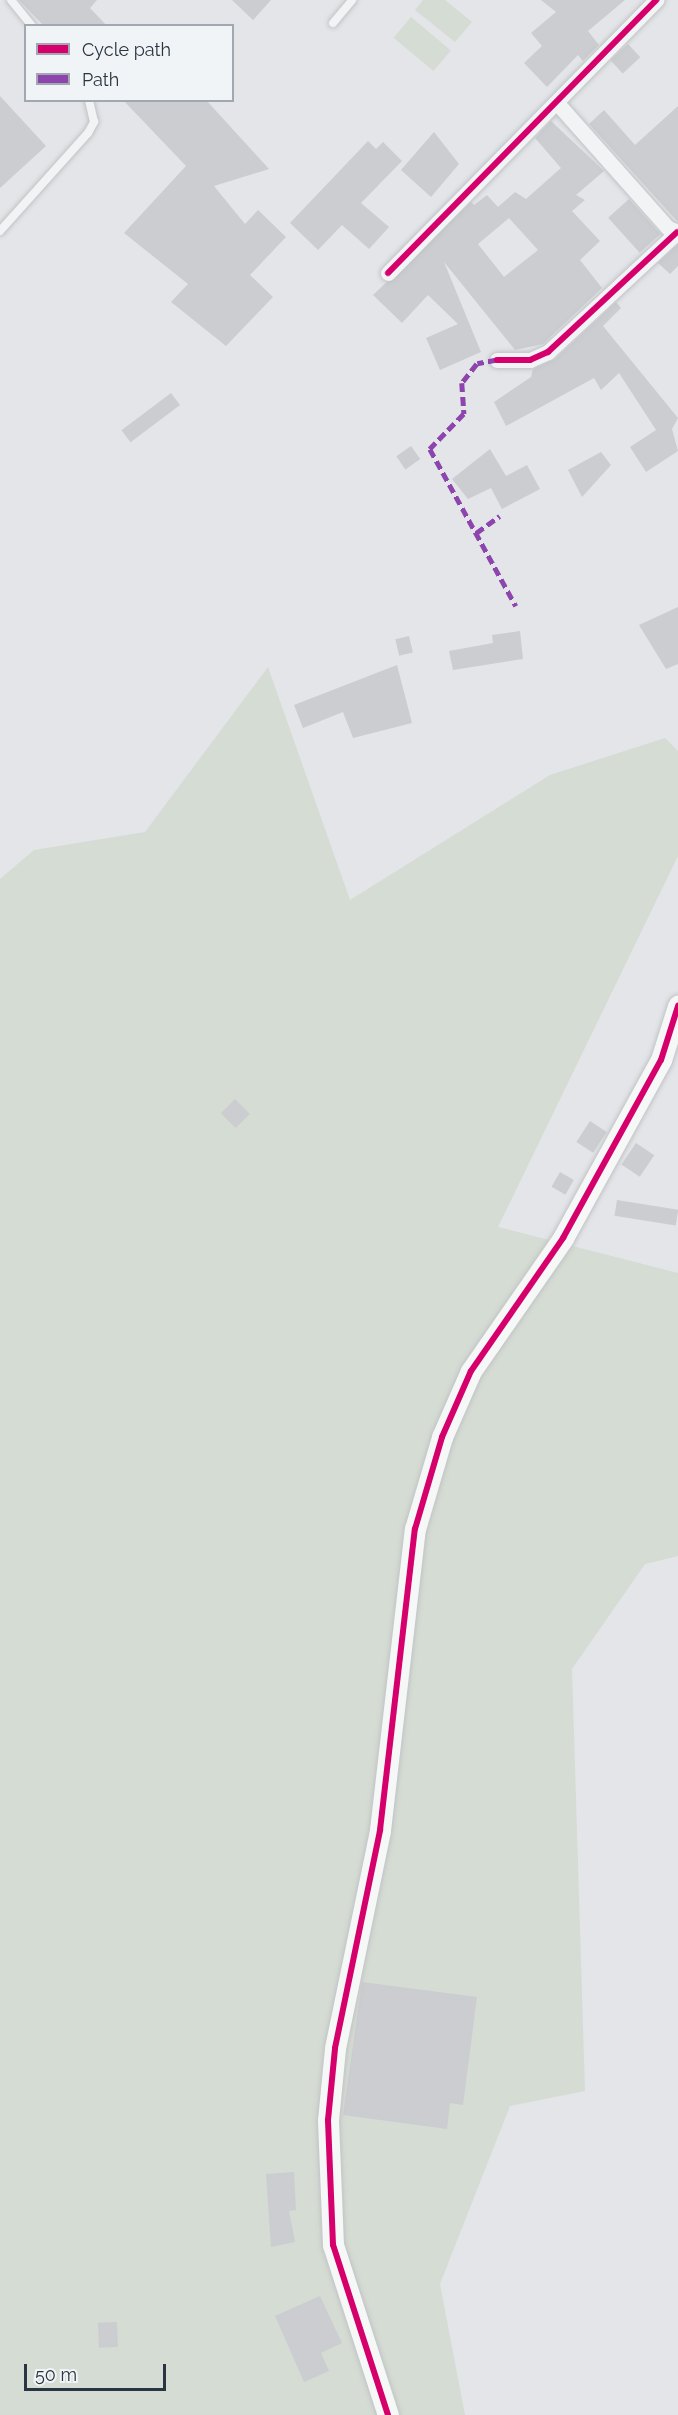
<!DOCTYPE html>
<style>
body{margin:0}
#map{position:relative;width:678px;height:2415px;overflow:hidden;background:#e3e5e8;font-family:Raleway,sans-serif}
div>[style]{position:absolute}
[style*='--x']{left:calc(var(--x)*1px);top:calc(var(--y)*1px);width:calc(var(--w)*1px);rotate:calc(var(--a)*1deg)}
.green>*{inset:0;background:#d5dcd3;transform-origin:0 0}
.building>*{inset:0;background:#cbcdd0;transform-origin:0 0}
.roads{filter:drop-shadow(0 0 2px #c1c3c6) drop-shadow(0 0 2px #c1c3c6)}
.lane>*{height:8px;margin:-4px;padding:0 4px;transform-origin:4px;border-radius:4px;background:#f2f3f5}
.street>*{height:15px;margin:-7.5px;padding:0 7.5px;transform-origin:7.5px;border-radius:7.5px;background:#f2f3f5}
.secondary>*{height:21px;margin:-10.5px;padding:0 10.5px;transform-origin:10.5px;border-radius:10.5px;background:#f6f7f7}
.quiet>*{height:4.5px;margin-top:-2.25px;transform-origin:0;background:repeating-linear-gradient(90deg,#8e44ad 0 9px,transparent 0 13.5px)}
.cycleway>*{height:6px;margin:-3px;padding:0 3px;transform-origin:3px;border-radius:3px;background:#d6006c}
span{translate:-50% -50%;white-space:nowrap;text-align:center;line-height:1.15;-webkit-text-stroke:6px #f1f4f7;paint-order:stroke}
.legend{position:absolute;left:24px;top:24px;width:210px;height:78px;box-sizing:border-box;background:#f1f4f7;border:2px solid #a1a8af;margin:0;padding:8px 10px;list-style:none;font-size:18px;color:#293542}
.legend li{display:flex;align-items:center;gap:12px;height:30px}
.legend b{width:30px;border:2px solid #a1a8af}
.scale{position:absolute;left:24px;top:2364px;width:142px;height:27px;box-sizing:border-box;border:3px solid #293542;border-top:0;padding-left:8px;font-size:18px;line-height:21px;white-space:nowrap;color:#293542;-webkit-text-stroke:4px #f1f4f7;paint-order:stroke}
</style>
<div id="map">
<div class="green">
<i style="clip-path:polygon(423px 0,445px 0,472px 22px,455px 42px,415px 10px)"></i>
<i style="left:411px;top:17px;width:52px;height:27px;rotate:40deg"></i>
<i style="clip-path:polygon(268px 667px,350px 900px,550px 775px,665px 738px,678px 751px,678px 856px,498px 1227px,678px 1273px,678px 1556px,645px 1564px,572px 1669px,585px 2091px,510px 2106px,440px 2284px,465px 2415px,0 2415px,0 879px,34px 850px,145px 832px)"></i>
</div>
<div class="building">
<i style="clip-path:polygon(19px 0,97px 0,90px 8px,107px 26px,44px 26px)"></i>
<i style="clip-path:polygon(232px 0,271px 0,253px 20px)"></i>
<i style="clip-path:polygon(541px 0,625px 0,588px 31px,599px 45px,583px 61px,578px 55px,547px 87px,524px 63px,542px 46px,531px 33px,556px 12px)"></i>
<i style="left:628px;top:44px;width:18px;height:24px;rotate:47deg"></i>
<i style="clip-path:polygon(0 96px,46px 146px,0 188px)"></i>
<i style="clip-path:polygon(123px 100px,206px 100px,269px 169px,214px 186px,245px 224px,258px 210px,286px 237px,250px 275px,273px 297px,226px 346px,171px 302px,188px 284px,124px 233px,186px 166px)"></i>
<i style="clip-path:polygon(678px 106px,678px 222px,589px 124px,604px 110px,635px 145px)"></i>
<i style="clip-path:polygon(evenodd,551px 121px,604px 171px,576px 195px,585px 200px,572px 211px,600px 241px,580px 260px,602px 288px,543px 344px,515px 350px,444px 262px,481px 352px,440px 370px,426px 338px,458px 324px,428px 295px,402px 323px,373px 295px,471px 202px,474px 205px,487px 195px,498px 207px,515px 192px,526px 199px,561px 168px,535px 138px,551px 121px,509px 218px,538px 250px,504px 277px,478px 244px,509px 218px)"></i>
<i style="clip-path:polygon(434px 132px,459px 164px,431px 197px,401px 170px)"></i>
<i style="clip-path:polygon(368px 141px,376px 149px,383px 142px,402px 161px,361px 203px,389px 227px,369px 249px,342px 225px,318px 250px,290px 223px)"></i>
<i style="left:629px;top:199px;width:47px;height:28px;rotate:48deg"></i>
<i style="clip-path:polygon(678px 244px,678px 266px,670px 274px,658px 263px)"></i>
<i style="clip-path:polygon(616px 302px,621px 308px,603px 326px,678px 418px,672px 429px,678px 451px,646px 472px,630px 447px,656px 430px,619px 373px,601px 390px,594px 378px,506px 426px,494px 402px,531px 377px,533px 369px,555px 359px)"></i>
<i style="left:171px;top:393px;width:15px;height:62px;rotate:53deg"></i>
<i style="left:411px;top:446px;width:16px;height:18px;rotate:55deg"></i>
<i style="clip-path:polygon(490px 449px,506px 476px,527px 465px,540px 489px,502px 509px,491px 488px,468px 499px,452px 479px)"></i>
<i style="clip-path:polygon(601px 452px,611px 465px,582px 497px,568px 470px)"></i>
<i style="clip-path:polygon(678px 607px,678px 664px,666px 669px,639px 625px)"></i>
<i style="clip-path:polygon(520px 631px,523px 659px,453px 670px,449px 651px,493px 643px,492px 635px)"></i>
<i style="left:409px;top:636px;width:17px;height:14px;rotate:77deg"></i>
<i style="clip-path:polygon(397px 665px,412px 723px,353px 738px,343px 712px,303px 728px,294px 705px)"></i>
<i style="left:235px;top:1099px;width:21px;height:20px;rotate:45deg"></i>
<i style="left:590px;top:1121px;width:20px;height:25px;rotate:33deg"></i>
<i style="left:636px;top:1143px;width:22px;height:26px;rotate:34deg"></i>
<i style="left:560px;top:1172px;width:16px;height:17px;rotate:30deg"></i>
<i style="left:617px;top:1200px;width:62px;height:16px;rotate:9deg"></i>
<i style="clip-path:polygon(362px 1982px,477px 1997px,463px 2105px,450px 2103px,447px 2129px,343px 2115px)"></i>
<i style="clip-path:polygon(294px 2172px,296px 2210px,289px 2211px,295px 2242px,271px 2247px,266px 2174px)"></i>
<i style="clip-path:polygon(320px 2296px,342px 2343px,321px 2353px,329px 2371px,304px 2382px,275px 2316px)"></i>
<i style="left:117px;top:2322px;width:25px;height:19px;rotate:88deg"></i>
</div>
<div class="roads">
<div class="lane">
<i style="--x:11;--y:0;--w:33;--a:51"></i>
<i style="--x:333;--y:23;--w:30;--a:-50"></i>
<i style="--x:0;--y:231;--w:132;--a:-48.1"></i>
<i style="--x:88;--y:133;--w:13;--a:-61"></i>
<i style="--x:94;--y:122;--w:23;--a:-103"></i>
</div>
<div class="street">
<i style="--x:557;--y:103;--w:167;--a:48.4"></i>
<i style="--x:668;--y:228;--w:11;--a:22"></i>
<i style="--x:388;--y:273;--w:383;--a:-45.5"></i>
<i style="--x:497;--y:360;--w:33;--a:0"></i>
<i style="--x:530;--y:360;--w:20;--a:-24"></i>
<i style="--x:548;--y:352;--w:176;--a:-42.9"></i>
</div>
<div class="secondary">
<i style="--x:388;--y:2415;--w:179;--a:-107.9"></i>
<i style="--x:333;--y:2245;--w:125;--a:-92.3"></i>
<i style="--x:328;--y:2120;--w:72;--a:-84.4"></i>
<i style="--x:335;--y:2048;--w:223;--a:-78.3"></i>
<i style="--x:380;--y:1830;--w:303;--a:-83.4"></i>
<i style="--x:415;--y:1529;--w:96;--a:-73.6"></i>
<i style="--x:442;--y:1437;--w:72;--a:-66.3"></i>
<i style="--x:471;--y:1371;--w:162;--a:-55.3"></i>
<i style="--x:563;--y:1238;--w:203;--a:-61.2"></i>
<i style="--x:661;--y:1060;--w:57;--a:-72.5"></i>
</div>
</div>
<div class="quiet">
<i style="--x:497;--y:360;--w:20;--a:169"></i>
<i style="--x:477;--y:364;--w:24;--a:128"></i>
<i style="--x:462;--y:383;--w:31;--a:86"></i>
<i style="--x:464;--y:414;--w:49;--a:134.2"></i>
<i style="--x:430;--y:449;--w:179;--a:61.3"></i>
<i style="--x:476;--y:533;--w:29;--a:-36"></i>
</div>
<div class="cycleway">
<i style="--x:388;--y:273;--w:383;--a:-45.5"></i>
<i style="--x:497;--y:360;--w:33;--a:0"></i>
<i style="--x:530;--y:360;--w:20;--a:-24"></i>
<i style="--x:548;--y:352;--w:176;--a:-42.9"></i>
<i style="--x:388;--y:2415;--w:179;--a:-107.9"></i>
<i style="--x:333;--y:2245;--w:125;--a:-92.3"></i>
<i style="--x:328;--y:2120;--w:72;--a:-84.4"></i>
<i style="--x:335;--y:2048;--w:223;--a:-78.3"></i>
<i style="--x:380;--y:1830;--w:303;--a:-83.4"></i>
<i style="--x:415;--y:1529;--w:96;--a:-73.6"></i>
<i style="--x:442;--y:1437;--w:72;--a:-66.3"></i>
<i style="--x:471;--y:1371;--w:162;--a:-55.3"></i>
<i style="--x:563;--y:1238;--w:203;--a:-61.2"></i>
<i style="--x:661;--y:1060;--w:57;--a:-72.5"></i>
</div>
<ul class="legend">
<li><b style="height:8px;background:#d6006c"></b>Cycle path</li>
<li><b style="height:8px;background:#8e44ad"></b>Path</li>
</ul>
<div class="scale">50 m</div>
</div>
